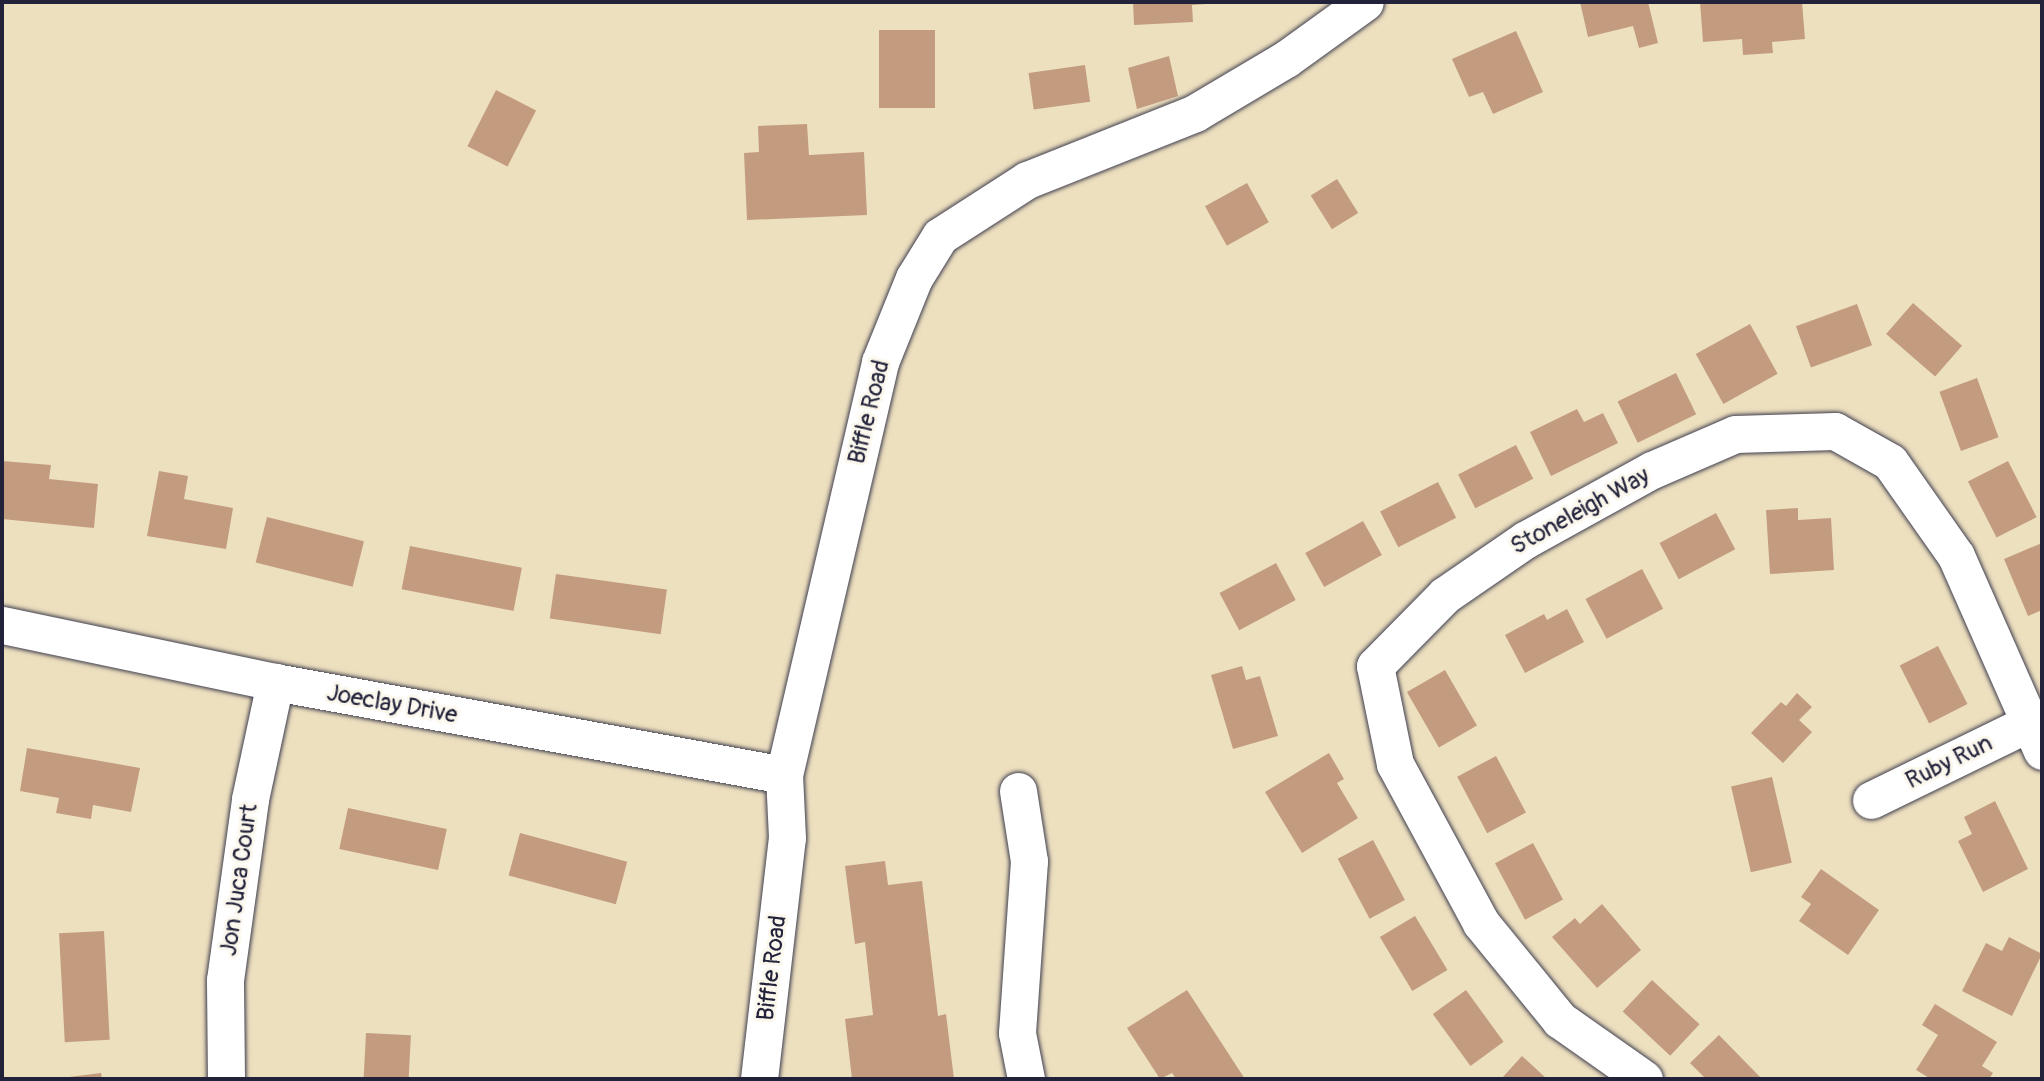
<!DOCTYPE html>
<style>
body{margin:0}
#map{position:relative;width:2044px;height:1081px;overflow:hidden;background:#ede0bf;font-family:Pangolin,sans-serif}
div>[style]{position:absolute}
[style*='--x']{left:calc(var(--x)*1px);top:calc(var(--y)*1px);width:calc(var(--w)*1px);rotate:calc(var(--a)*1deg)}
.building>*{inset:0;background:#c39c80;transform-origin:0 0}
.roads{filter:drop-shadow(0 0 2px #403e4f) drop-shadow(0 0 2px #403e4f)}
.street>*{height:37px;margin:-18.5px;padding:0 18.5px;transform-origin:18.5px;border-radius:18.5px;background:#fff}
span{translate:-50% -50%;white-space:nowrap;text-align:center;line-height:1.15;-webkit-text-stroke:6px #fbf7ec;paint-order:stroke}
.street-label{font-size:24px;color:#22223b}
.frame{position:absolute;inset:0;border:4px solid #22223b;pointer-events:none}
</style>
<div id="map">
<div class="building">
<i style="clip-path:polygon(1133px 2px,1206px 2px,1206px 4px,1192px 5px,1193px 22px,1134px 25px)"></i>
<i style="clip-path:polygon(1580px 2px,1648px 2px,1658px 43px,1639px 48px,1633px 26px,1588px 37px)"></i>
<i style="clip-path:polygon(1700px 2px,1802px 2px,1805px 39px,1772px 42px,1773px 53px,1743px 55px,1742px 39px,1703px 42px)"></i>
<i style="left:879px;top:30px;width:56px;height:78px"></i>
<i style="clip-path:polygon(1516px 31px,1543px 92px,1493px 114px,1483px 92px,1469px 97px,1452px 59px)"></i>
<i style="clip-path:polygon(1169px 56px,1178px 96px,1137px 109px,1128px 68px)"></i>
<i style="left:1085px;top:65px;width:37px;height:57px;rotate:82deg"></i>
<i style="left:496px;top:90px;width:45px;height:63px;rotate:27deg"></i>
<i style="clip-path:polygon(807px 124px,809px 155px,864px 152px,867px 215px,747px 220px,744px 153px,759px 152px,758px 126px)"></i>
<i style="left:1337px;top:179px;width:40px;height:31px;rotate:58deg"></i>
<i style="left:1247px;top:183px;width:45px;height:48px;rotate:61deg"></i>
<i style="left:1913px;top:303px;width:65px;height:41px;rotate:41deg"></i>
<i style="left:1857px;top:304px;width:44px;height:65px;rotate:70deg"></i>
<i style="left:1750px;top:324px;width:57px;height:62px;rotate:61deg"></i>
<i style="left:1676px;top:373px;width:46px;height:65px;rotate:64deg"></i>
<i style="left:1977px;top:378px;width:63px;height:40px;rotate:70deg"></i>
<i style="clip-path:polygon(1577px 409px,1584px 422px,1603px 413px,1618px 443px,1551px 476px,1530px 432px)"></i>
<i style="left:1516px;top:445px;width:38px;height:65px;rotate:63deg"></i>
<i style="clip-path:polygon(2px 461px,51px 465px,49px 479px,98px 484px,94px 528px,2px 519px)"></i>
<i style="left:2008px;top:461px;width:63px;height:45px;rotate:63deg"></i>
<i style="clip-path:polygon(159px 471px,188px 476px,184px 499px,233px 508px,226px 549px,147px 536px)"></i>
<i style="left:1438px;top:482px;width:40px;height:65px;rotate:63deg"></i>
<i style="clip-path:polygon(1798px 508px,1798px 520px,1831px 518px,1834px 570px,1770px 574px,1766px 510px)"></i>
<i style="left:1716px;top:513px;width:41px;height:64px;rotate:62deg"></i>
<i style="left:267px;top:517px;width:100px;height:47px;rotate:14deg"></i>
<i style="left:1363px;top:521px;width:39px;height:66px;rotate:61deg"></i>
<i style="clip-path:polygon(2042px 543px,2042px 610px,2028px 616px,2004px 559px)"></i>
<i style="left:410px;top:546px;width:114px;height:44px;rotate:11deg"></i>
<i style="left:1276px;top:563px;width:42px;height:64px;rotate:62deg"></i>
<i style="left:1642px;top:569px;width:45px;height:64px;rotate:62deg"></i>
<i style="left:556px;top:574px;width:112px;height:45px;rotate:8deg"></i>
<i style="clip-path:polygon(1567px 609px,1584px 642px,1525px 673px,1505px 635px,1544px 614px,1547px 620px)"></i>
<i style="left:1938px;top:646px;width:65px;height:43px;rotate:63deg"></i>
<i style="clip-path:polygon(1242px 666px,1246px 680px,1260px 676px,1278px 736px,1233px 749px,1211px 675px)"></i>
<i style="left:1445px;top:670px;width:64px;height:44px;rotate:60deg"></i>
<i style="clip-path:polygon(1797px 693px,1812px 707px,1799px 720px,1812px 732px,1783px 763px,1751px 733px,1781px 702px,1786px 706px)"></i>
<i style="clip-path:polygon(27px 748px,140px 768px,131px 812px,93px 805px,91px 819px,56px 813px,59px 798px,20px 791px)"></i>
<i style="clip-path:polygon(1329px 753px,1344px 779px,1337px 783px,1358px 818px,1302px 853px,1265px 792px)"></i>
<i style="left:1496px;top:756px;width:64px;height:44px;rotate:62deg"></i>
<i style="left:1772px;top:777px;width:88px;height:42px;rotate:77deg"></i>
<i style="clip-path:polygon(1995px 801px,2028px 869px,1983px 892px,1958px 841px,1972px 834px,1964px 817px)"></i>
<i style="left:348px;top:808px;width:101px;height:42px;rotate:12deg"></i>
<i style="left:520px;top:833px;width:111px;height:44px;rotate:15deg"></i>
<i style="left:1373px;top:840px;width:68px;height:40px;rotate:62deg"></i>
<i style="left:1533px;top:843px;width:64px;height:43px;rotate:62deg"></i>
<i style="clip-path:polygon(885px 861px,888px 885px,922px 881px,938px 1016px,946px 1014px,954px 1079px,852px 1079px,845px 1019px,873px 1015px,865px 942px,855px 944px,845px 866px)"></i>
<i style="clip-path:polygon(1821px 869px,1879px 910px,1848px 955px,1799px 921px,1811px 904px,1801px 897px)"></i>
<i style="clip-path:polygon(1602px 904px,1641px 950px,1597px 988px,1552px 937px,1575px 918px,1580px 924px)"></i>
<i style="left:1415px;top:916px;width:63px;height:41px;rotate:59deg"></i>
<i style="left:104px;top:931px;width:109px;height:45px;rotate:87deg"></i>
<i style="clip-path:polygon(2009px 937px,2042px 954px,2012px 1016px,1962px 991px,1986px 943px,2002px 951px)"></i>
<i style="left:1652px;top:980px;width:65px;height:43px;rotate:43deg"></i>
<i style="clip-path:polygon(1187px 990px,1245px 1079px,1176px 1079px,1172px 1073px,1160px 1079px,1127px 1028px)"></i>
<i style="left:1466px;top:990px;width:64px;height:41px;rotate:54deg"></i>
<i style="clip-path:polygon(1935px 1004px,1997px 1042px,1982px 1066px,1993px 1073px,1989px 1079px,1931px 1079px,1916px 1070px,1938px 1035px,1922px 1025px)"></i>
<i style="left:366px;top:1033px;width:45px;height:46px;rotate:3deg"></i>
<i style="clip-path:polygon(1719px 1035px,1762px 1079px,1706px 1079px,1690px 1063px)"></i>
<i style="clip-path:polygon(1522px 1056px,1547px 1079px,1501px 1079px)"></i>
<i style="clip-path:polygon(101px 1073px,102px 1079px,62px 1079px,61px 1078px)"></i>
</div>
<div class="roads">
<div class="street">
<i style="--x:2;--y:625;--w:279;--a:11.8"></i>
<i style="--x:275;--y:682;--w:517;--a:10.35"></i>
<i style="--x:1018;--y:791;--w:71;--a:81.1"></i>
<i style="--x:1029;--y:861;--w:172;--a:94"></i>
<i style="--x:1017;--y:1033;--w:47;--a:78.9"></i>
<i style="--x:1871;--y:800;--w:174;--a:-26"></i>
<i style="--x:226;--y:1079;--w:99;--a:-90.6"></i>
<i style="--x:225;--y:980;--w:183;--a:-82.1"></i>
<i style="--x:250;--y:799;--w:120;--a:-77.9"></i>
<i style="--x:759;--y:1079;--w:243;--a:-83.4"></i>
<i style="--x:787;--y:838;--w:63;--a:-92.7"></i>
<i style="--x:784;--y:775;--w:424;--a:-76.9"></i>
<i style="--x:880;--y:362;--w:91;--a:-68"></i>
<i style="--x:914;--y:278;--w:49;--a:-58.2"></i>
<i style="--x:940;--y:236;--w:103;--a:-32.8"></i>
<i style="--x:1027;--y:180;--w:181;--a:-21.7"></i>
<i style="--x:1195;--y:113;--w:106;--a:-30.7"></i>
<i style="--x:1286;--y:59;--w:97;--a:-35.8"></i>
<i style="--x:1644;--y:1079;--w:103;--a:-144.9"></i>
<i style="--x:1560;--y:1020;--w:125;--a:-129.2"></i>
<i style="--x:1481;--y:923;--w:181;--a:-118.4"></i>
<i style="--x:1395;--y:764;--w:100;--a:-101.5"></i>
<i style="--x:1375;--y:666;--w:100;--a:-45.4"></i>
<i style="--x:1445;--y:595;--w:97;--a:-34.5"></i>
<i style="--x:1525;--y:540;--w:145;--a:-28.9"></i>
<i style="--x:1652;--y:470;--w:90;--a:-23.4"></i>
<i style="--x:1735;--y:434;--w:100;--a:-1.7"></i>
<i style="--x:1835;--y:431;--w:63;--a:29.4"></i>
<i style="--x:1890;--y:462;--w:115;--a:54.9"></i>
<i style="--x:1956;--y:556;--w:213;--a:66.2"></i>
</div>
</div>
<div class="street-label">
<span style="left:869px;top:412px;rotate:-76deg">Biffle Road</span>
<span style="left:1580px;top:511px;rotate:-29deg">Stoneleigh Way</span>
<span style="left:392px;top:704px;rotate:10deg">Joeclay Drive</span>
<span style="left:1949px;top:762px;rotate:-26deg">Ruby Run</span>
<span style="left:239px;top:880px;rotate:-82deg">Jon Juca Court</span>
<span style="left:772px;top:968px;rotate:-83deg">Biffle Road</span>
</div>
<div class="frame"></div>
</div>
